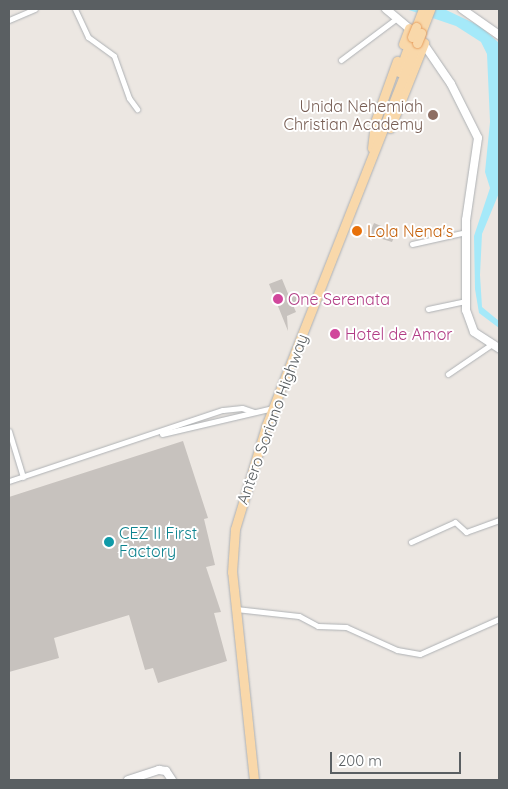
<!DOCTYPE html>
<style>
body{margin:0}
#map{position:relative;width:508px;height:789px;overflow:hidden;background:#ece7e2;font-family:Quicksand,sans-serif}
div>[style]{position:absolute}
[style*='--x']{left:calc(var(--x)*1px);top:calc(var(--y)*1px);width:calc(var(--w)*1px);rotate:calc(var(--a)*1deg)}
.water>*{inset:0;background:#a5e9f9}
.building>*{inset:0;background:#c7c2be}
.roads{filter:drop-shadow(0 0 1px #aeb1b4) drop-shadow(0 0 1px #aeb1b4)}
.street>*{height:5px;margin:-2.5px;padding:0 2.5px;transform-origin:2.5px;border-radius:2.5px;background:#fff}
.secondary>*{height:8px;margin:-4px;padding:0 4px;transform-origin:4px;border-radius:4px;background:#fff}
.primary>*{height:9px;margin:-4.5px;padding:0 4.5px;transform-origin:4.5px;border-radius:4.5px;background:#f9d8aa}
.bridges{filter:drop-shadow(0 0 1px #e79f60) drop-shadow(0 0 1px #e79f60)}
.primary-bridge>*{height:9px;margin:-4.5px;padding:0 4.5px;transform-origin:4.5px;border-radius:4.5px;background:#f9d8aa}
.dots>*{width:14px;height:14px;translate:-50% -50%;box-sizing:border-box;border:2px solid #fff;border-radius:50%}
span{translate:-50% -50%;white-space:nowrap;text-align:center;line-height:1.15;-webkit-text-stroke:4px #fff;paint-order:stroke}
.education-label{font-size:16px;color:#785e54}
.right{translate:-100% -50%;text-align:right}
.food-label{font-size:16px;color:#c56008}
.left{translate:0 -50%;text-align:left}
.hotel-label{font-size:16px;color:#b23c85}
.street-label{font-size:16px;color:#5a5f62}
.culture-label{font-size:16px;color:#0d838f}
.frame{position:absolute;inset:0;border:10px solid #5a5f62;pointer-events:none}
.scale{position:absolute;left:330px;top:752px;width:131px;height:22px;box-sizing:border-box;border:2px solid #5a5f62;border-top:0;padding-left:6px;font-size:15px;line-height:18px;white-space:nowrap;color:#5a5f62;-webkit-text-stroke:4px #fff;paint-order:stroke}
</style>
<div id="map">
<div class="water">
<i style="clip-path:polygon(406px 9px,444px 9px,480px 26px,499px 43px,499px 193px,482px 234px,480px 275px,482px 307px,499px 321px,499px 328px,479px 313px,475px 289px,474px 236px,490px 188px,485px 172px,490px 122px,487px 54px,481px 42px,456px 26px)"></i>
</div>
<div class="building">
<i style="clip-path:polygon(374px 223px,390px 230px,391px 226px,398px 228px,392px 242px,369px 235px)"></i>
<i style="clip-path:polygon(282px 279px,291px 301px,293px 296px,300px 298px,297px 305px,292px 303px,296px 312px,287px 316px,288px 331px,269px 284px)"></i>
<i style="clip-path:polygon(183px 441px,208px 518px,204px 519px,215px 565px,206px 567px,221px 612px,214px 613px,227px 661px,158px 683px,153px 668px,145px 670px,129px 615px,54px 638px,59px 658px,9px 672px,9px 497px)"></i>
</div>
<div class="roads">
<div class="street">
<i style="--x:75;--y:9;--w:31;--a:65"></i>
<i style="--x:88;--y:37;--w:32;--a:36"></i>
<i style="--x:114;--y:56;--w:45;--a:70.3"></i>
<i style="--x:129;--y:98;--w:14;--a:54"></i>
<i style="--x:9;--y:20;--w:28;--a:-23"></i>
<i style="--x:341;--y:60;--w:70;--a:-36.9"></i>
<i style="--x:412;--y:244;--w:55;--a:-12.5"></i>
<i style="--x:428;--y:309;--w:39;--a:-12"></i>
<i style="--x:448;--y:374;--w:53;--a:-34.3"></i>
<i style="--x:9;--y:431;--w:48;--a:73.1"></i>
<i style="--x:162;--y:434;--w:114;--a:-13.2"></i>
<i style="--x:9;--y:481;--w:225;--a:-18.4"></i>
<i style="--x:223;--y:410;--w:19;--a:-6"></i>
<i style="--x:242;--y:408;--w:13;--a:18"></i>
<i style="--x:411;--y:542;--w:48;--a:-24.4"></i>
<i style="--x:455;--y:522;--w:15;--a:42"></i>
<i style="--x:466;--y:532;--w:35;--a:-20"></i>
<i style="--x:236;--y:609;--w:63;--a:6.3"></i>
<i style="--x:299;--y:616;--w:21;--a:28"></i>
<i style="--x:318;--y:626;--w:28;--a:2"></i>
<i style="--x:346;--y:627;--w:56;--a:24.3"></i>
<i style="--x:397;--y:650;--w:23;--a:10"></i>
<i style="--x:420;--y:654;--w:86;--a:-23.9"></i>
</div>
<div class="secondary">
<i style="--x:386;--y:9;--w:35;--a:40"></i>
<i style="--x:462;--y:9;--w:45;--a:35.1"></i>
<i style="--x:421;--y:40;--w:53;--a:55.7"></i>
<i style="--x:451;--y:84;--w:60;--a:63.4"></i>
<i style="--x:478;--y:138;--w:83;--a:98.3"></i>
<i style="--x:466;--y:220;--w:90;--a:90"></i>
<i style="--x:466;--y:310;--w:23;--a:70"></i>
<i style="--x:474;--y:332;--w:30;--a:33"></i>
<i style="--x:128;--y:780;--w:33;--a:-18"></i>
<i style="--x:159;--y:770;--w:7;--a:8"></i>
<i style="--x:166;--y:771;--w:11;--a:56"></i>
</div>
<div class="primary">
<i style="--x:416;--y:27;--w:19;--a:-69"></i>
<i style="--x:421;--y:33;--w:26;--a:-69"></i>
<i style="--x:403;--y:44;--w:17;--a:-69"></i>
<i style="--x:399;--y:72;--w:37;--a:-70"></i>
<i style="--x:390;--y:128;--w:92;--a:-68.2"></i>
<i style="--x:372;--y:148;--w:26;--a:-83"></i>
<i style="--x:375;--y:122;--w:65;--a:-70.2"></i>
<i style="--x:254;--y:780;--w:209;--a:-96"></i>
<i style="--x:232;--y:572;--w:43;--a:-86"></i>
<i style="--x:235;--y:529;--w:108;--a:-73.2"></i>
<i style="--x:266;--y:426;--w:412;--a:-68.5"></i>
</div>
</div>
<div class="bridges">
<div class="primary-bridge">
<i style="--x:412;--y:37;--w:11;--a:-68"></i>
<i style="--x:417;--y:43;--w:11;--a:-68"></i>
</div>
</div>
<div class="dots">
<i style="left:433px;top:115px;background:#8d6e63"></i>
<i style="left:357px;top:231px;background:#e8710a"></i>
<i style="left:278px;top:299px;background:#d1479c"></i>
<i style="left:335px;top:334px;background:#d1479c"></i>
<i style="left:109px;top:542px;background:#0f9aa8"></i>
</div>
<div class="education-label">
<span class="right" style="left:423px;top:115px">Unida Nehemiah<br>Christian Academy</span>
</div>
<div class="food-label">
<span class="left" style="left:367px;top:231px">Lola Nena's</span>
</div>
<div class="hotel-label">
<span class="left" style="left:288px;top:299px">One Serenata</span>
<span class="left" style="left:345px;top:334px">Hotel de Amor</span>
</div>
<div class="street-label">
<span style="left:272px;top:419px;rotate:-70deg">Antero Soriano Highway</span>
</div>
<div class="culture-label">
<span class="left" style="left:119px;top:542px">CEZ II First<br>Factory</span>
</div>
<div class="frame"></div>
<div class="scale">200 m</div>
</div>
